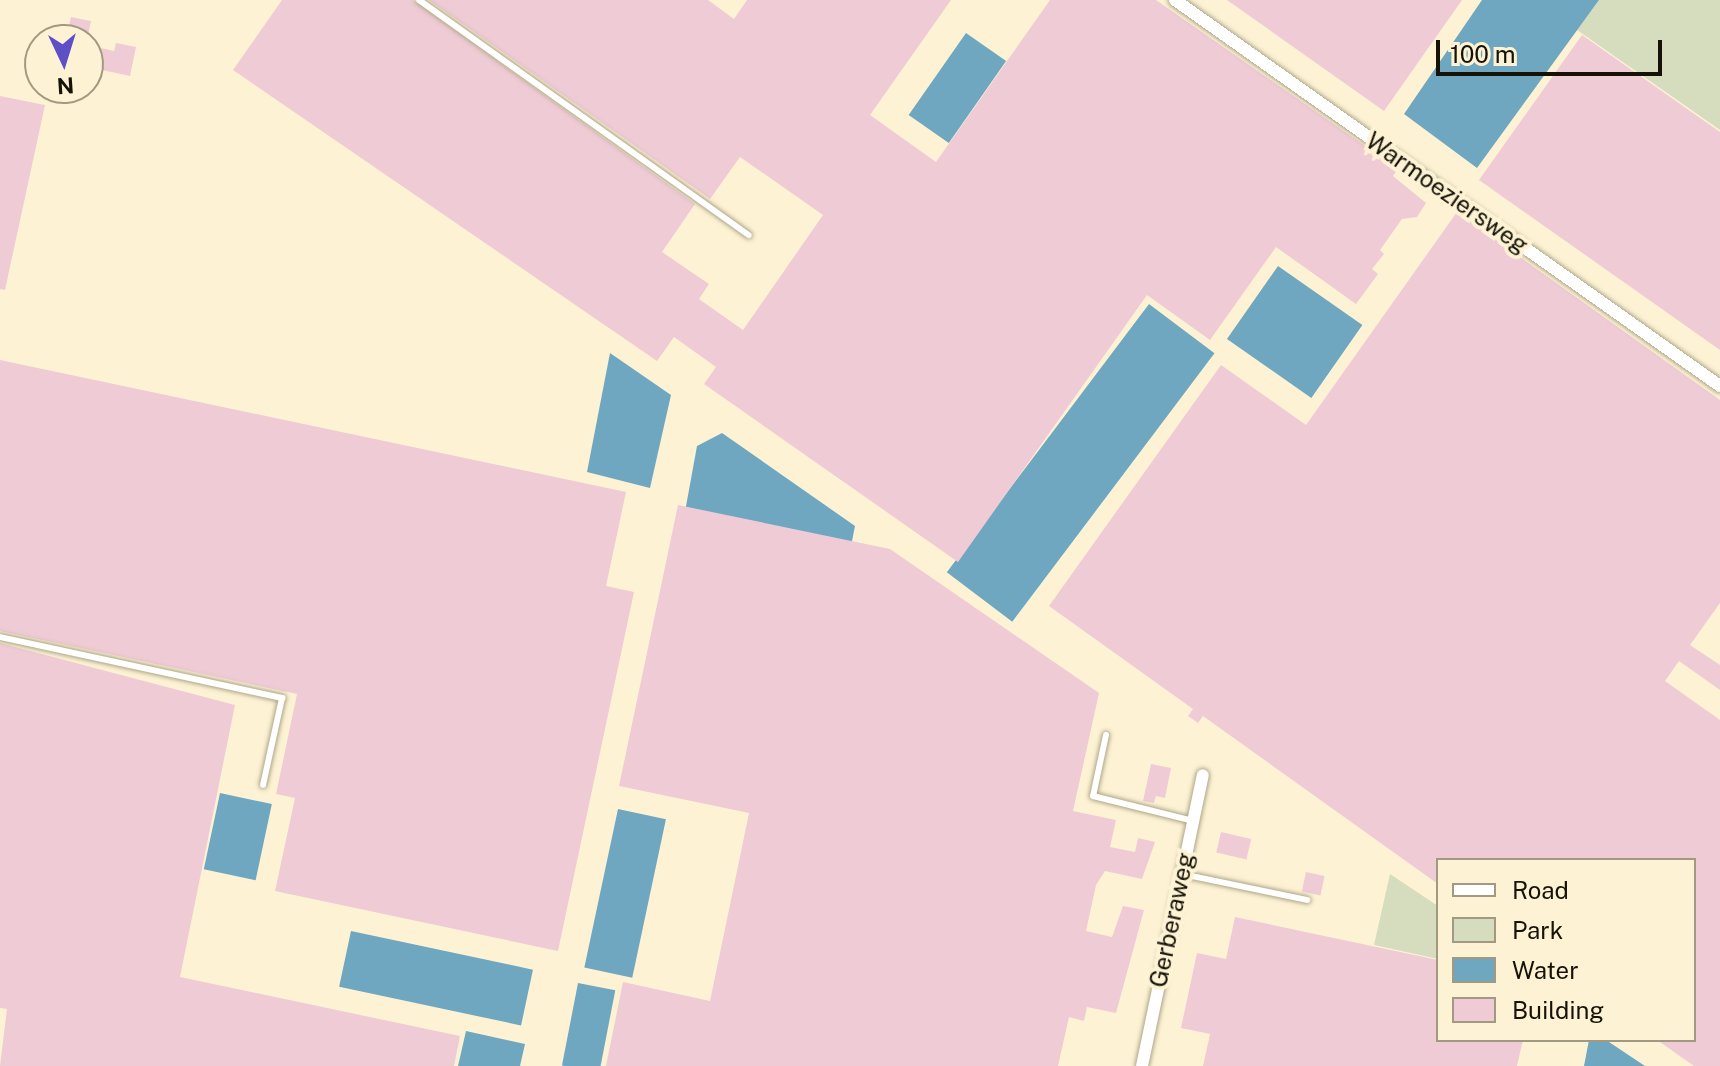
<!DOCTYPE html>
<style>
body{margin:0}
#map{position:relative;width:1720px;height:1066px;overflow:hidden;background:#fdf3d4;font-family:"Public Sans",sans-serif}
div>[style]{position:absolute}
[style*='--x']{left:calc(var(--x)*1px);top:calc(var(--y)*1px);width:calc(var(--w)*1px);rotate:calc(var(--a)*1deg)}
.green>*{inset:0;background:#d6ddbe}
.water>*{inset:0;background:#6fa7c0;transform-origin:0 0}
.building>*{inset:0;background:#efcbd5;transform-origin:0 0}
.roads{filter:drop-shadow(0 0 2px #afa689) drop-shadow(0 0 2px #afa689)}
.service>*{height:6px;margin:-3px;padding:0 3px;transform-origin:3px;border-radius:3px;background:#fff}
.minor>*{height:12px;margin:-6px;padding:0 6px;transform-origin:6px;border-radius:6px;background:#fff}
span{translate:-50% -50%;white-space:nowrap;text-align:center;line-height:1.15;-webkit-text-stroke:8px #fdf3d4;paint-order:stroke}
.street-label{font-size:24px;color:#161208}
.legend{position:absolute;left:1436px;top:858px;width:260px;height:184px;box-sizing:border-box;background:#fdf3d4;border:2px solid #a19982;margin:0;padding:10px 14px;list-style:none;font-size:24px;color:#161208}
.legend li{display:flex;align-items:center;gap:16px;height:40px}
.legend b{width:40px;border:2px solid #a19982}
.north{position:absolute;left:24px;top:24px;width:80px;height:80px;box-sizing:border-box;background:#fdf3d4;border:2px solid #a19982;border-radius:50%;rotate:176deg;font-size:22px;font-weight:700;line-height:32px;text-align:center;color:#161208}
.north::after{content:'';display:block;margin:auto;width:28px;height:36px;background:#5c4fc7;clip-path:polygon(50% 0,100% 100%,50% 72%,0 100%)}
.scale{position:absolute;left:1436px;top:40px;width:226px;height:36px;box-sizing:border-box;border:4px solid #161208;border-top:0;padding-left:10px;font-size:24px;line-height:28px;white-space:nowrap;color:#161208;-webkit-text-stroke:6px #fdf3d4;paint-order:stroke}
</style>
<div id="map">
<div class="green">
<i style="clip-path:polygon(1599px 0,1720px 0,1720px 130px,1577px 30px)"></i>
<i style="clip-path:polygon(1390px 874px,1438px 906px,1438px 959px,1374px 945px)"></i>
</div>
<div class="water">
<i style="clip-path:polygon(1482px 0,1599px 0,1477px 168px,1404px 114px)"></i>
<i style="left:966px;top:33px;width:49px;height:100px;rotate:35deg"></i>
<i style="left:1278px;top:266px;width:103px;height:89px;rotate:35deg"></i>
<i style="left:1149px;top:304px;width:82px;height:336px;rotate:37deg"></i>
<i style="clip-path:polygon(610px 353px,671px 395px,650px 488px,587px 472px)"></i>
<i style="clip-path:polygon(722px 433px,855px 526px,841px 596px,676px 561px,697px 446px)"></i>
<i style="left:220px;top:793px;width:53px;height:78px;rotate:12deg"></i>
<i style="left:618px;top:809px;width:49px;height:162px;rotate:12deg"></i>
<i style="left:351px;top:931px;width:186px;height:57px;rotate:12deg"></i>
<i style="left:578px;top:983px;width:38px;height:84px;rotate:11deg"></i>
<i style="clip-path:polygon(466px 1031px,525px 1044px,520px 1066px,458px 1066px)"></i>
<i style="clip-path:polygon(1589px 1040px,1606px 1040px,1645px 1066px,1584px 1066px)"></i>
</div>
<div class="building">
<i style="clip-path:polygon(282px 0,413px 0,695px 204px,662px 252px,709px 284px,699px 299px,743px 330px,823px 215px,740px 157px,710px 199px,429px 0,708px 0,734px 19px,747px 0,951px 0,870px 115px,936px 162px,1050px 0,1156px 0,1398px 169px,1393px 176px,1426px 203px,1417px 217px,1402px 219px,1380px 250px,1384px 254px,1372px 269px,1378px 274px,1356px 304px,1276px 247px,1210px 340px,1147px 295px,958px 562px,704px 384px,716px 367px,674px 337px,657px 361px,233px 70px)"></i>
<i style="clip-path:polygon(1227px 0,1462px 0,1384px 111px)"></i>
<i style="clip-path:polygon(71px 17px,91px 21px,87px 40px,66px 40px)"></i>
<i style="clip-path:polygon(1582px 35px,1720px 132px,1720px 350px,1479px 180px)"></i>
<i style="clip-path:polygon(116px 43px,136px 47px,130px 76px,97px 69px,101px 48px,114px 51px)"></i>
<i style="clip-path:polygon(0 96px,45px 105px,5px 290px,0 289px)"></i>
<i style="clip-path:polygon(1457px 212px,1720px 400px,1720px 603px,1690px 645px,1720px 665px,1720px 690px,1679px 661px,1665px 681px,1720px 720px,1720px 1066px,1694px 1066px,1657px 1040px,1694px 1040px,1694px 860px,1438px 860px,1438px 884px,1203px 716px,1198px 723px,1188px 716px,1193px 709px,1049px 606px,1221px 365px,1306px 425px)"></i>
<i style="clip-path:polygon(0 360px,626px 492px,606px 586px,634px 592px,558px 951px,275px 891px,295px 798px,276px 794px,297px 694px,0 631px)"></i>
<i style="clip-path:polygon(678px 505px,890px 549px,1099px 693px,1073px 811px,1116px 820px,1110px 847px,1135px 852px,1138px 838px,1155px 842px,1142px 879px,1105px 871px,1096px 885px,1086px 931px,1112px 937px,1123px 906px,1144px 910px,1116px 1013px,1087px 1007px,1084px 1021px,1069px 1017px,1058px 1066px,606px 1066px,623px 982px,710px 1001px,749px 813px,619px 786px)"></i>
<i style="clip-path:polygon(0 643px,235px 705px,180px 977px,460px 1036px,454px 1066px,0 1066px,7px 1009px,0 1008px)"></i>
<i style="clip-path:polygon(1151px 764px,1171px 768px,1165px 798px,1156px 796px,1154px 803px,1143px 801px)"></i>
<i style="left:1221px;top:832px;width:31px;height:21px;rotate:13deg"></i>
<i style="left:1306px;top:872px;width:19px;height:20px;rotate:12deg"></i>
<i style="clip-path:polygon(1235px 917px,1438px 960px,1438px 1040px,1523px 1040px,1517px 1066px,1203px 1066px,1210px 1034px,1181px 1028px,1197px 953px,1226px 959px)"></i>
</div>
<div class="roads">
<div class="service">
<i style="--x:419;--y:0;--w:405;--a:35.5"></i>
<i style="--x:0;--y:637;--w:289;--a:12.2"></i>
<i style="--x:282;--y:698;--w:89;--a:102.3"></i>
<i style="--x:1106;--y:735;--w:62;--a:102"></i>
<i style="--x:1093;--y:796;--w:103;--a:14"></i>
<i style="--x:1182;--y:874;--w:128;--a:11.7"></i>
</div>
<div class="minor">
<i style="--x:1175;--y:0;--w:668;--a:35.31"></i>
<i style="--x:1142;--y:1066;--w:297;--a:-78.2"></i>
</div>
</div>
<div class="street-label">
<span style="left:1447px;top:193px;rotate:35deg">Warmoeziersweg</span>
<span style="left:1172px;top:920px;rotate:-78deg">Gerberaweg</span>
</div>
<ul class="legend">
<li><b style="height:10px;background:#fff"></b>Road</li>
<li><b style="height:22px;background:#d6ddbe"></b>Park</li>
<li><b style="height:22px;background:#6fa7c0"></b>Water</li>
<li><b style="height:22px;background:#efcbd5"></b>Building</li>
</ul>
<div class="north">N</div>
<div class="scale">100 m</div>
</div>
